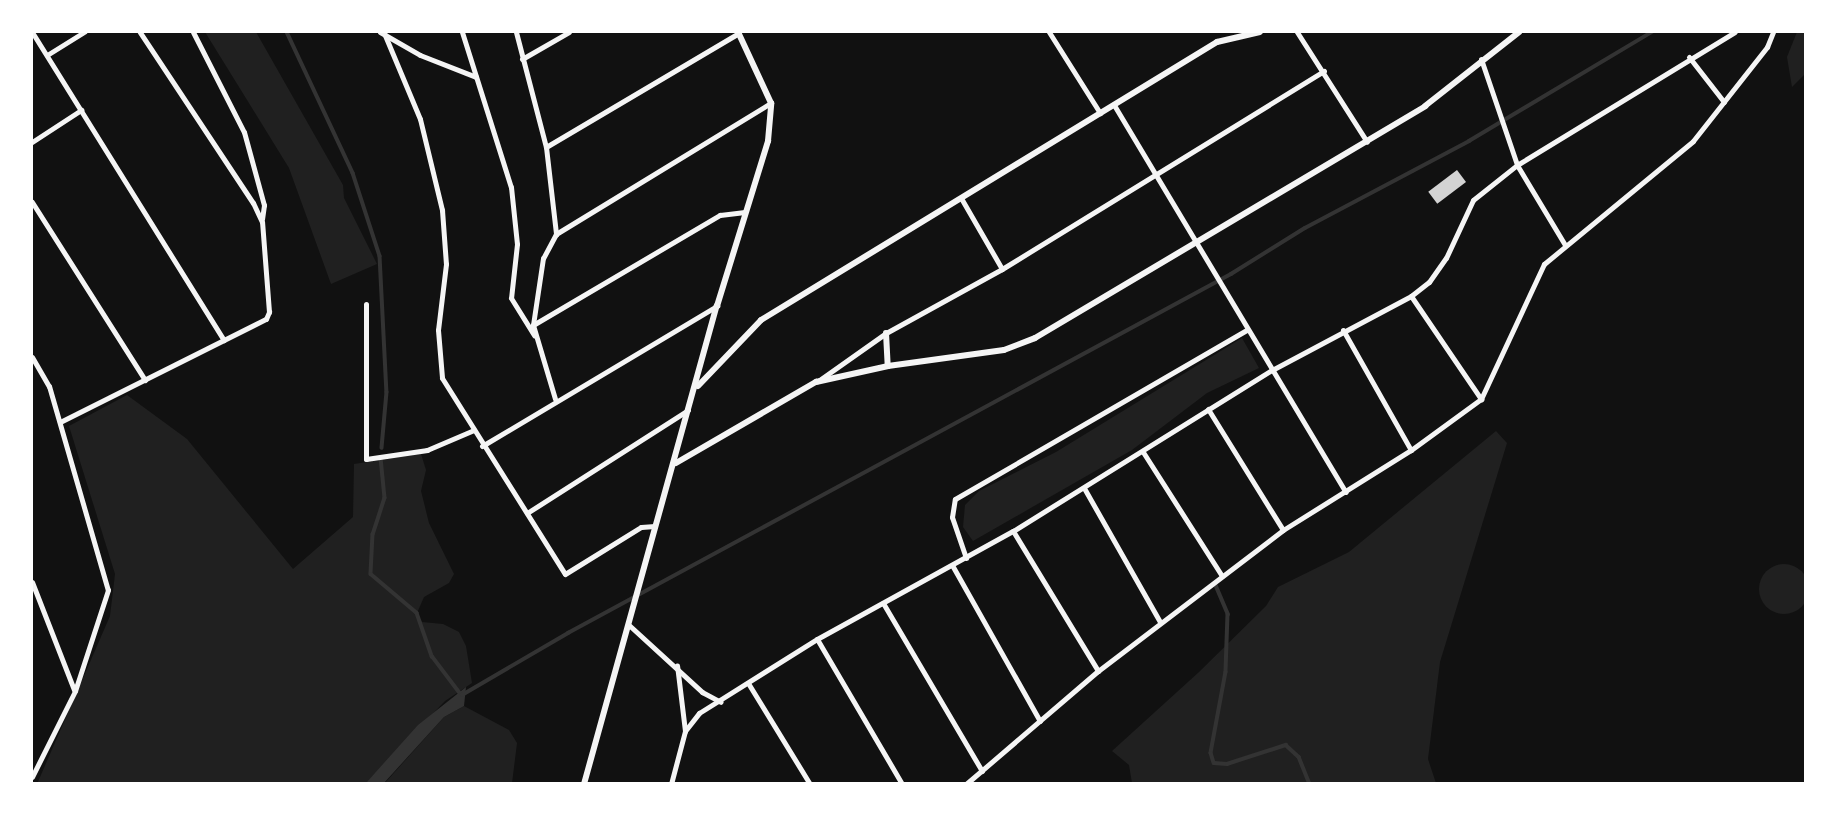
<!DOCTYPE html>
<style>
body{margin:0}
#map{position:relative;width:1837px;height:815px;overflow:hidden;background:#111;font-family:Spectral,serif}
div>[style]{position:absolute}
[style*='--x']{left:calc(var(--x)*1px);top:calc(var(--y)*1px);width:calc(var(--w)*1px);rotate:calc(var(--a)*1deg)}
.green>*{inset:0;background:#202020}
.round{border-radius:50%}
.water>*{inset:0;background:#333}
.stream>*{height:3.5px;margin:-1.75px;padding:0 1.75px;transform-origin:1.75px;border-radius:1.75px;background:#333}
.building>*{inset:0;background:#d3d3d3;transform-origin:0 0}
.minor>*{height:5px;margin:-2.5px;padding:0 2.5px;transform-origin:2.5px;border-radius:2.5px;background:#f5f5f5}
.tertiary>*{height:6px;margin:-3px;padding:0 3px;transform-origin:3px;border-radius:3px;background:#f5f5f5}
span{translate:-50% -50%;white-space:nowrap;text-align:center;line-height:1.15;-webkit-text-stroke:7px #fff;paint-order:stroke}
.frame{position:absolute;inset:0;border:33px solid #fff;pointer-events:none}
</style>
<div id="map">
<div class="green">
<i style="clip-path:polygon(205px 32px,256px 32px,343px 185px,344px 198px,377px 264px,331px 284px,289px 168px)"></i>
<i style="clip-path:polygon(1797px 32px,1805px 32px,1805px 74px,1792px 87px,1787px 57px)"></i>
<i style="clip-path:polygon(1242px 338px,1259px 368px,1207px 393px,1132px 450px,973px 541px,963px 527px,965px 505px,979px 491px,1056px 452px)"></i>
<i style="clip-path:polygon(127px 395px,187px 439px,293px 569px,353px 517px,354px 464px,421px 454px,426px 470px,421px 491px,429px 523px,454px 574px,449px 583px,424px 597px,417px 613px,422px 622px,443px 624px,459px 632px,466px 646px,472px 683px,445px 701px,366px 783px,37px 784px,110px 616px,115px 574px,69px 426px)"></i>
<i style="clip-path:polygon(1496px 431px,1507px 443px,1440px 662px,1428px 759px,1436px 783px,1132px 783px,1129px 765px,1112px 751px,1199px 672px,1266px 606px,1278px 587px,1349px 552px)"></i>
<i class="round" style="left:1759px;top:564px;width:50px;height:50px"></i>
<i style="clip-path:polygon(464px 706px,509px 730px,517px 743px,512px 783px,384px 784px,444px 717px)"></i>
</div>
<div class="water">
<i style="clip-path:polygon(466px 687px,464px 706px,444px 717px,384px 783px,366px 783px,418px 725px)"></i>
</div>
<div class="stream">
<i style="--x:287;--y:32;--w:156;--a:64.9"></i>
<i style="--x:353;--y:173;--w:87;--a:72"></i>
<i style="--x:380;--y:256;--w:136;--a:87.1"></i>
<i style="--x:387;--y:392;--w:56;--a:95.1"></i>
<i style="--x:381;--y:458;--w:40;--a:84.3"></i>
<i style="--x:385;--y:498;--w:38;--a:108"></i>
<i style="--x:373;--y:534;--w:40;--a:92.9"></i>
<i style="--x:371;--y:574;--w:60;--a:40.3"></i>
<i style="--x:417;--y:613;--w:46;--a:70.8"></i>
<i style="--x:432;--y:656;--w:46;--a:52.9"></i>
<i style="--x:1215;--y:583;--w:34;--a:67"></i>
<i style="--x:1228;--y:614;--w:58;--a:92"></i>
<i style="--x:1226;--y:672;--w:82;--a:100.5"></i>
<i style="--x:1211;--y:753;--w:10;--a:73"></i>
<i style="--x:1214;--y:763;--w:13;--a:4"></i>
<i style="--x:1227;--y:764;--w:62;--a:-17.9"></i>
<i style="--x:1286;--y:745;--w:18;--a:43"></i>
<i style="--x:1299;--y:757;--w:29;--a:68"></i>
<i style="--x:462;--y:695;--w:123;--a:-30.3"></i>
<i style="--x:568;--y:633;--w:754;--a:-28.43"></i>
<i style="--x:1231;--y:274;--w:87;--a:-31.9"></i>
<i style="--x:1305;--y:228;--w:186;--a:-27.9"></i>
<i style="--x:1469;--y:141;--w:213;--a:-30.8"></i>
</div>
<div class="building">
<i style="left:1457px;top:170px;width:15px;height:36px;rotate:53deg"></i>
</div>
<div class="minor">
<i style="--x:32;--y:32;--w:363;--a:58.1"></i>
<i style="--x:193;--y:32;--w:112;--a:63"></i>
<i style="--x:244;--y:132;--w:76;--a:74.7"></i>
<i style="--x:264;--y:205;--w:14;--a:98"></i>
<i style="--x:380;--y:32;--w:46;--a:29.9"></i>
<i style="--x:420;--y:55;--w:60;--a:21.4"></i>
<i style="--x:462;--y:32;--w:163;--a:72.5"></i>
<i style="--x:511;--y:187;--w:57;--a:84"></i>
<i style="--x:517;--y:244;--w:54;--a:96.3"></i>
<i style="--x:511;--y:298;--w:44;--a:58.1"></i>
<i style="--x:516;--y:32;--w:119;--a:75.4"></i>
<i style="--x:546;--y:147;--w:88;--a:83.4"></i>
<i style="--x:556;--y:234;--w:27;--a:118"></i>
<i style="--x:543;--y:258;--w:68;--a:98.5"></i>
<i style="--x:533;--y:325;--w:77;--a:73.4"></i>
<i style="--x:1049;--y:32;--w:96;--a:57.8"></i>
<i style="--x:1297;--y:32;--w:130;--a:57.5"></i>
<i style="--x:384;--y:33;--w:93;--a:67.3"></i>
<i style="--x:420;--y:119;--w:94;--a:76.4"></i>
<i style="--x:442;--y:210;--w:54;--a:85.8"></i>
<i style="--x:446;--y:264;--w:66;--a:96.9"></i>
<i style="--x:438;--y:330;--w:48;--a:85.2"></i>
<i style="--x:442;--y:378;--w:231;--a:57.9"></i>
<i style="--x:565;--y:574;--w:89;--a:-31.7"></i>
<i style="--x:641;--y:527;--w:14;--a:-4"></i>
<i style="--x:47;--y:55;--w:44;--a:-31.9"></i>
<i style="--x:1689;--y:57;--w:57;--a:52.1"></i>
<i style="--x:522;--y:59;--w:54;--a:-29.9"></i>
<i style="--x:1481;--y:59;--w:112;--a:71.2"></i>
<i style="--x:1517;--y:165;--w:93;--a:59"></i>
<i style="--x:1114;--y:105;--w:451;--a:59.1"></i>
<i style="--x:32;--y:142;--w:59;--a:-33.1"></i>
<i style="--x:546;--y:147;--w:224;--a:-30.6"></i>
<i style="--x:961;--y:198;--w:82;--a:60"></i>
<i style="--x:32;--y:202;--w:211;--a:57.6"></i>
<i style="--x:556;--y:234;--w:252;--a:-31.4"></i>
<i style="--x:1411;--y:296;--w:125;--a:55.8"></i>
<i style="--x:366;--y:304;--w:155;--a:90"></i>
<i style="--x:366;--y:459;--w:62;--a:-8.4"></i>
<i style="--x:427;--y:450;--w:51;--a:-23.1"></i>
<i style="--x:533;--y:325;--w:217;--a:-30.5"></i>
<i style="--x:720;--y:215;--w:25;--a:-7"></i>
<i style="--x:1343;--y:330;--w:138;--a:60.5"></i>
<i style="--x:32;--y:357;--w:34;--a:60"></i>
<i style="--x:49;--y:386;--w:212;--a:73.9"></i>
<i style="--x:108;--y:590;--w:106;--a:108.1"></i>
<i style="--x:75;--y:691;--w:96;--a:116.6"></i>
<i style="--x:818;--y:381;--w:83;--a:-35.2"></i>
<i style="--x:886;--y:333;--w:132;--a:-28.9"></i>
<i style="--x:1002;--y:269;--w:378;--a:-31.6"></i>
<i style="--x:1208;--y:409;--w:142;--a:58.2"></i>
<i style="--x:60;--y:422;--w:230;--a:-26.6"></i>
<i style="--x:266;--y:319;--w:8;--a:-67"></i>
<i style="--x:269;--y:312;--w:90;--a:-94.4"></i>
<i style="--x:262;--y:222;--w:21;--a:-115"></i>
<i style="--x:253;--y:203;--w:205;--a:-123.5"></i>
<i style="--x:482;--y:446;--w:274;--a:-30.8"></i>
<i style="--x:1143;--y:452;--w:147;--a:57.5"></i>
<i style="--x:1084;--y:488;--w:154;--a:60.4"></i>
<i style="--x:527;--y:513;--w:191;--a:-32.6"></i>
<i style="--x:1013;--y:531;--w:164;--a:58.7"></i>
<i style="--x:966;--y:558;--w:43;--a:-108.9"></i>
<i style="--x:952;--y:517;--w:18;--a:-81"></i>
<i style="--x:955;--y:499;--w:337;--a:-30.1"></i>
<i style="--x:952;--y:565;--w:179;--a:60.6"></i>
<i style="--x:32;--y:582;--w:116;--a:68.7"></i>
<i style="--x:883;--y:603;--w:195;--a:59.5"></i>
<i style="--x:630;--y:626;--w:98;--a:42.5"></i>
<i style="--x:702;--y:692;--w:21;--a:28"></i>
<i style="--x:817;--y:639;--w:168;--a:59.6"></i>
<i style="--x:748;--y:683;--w:119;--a:58.5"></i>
<i style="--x:685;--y:731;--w:23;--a:-52"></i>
<i style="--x:699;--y:713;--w:139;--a:-32.1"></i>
<i style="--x:817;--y:639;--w:224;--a:-28.9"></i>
<i style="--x:1013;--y:531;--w:305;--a:-31.9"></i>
<i style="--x:1272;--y:370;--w:157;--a:-28"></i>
<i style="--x:1411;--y:296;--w:23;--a:-38"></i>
<i style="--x:1429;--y:282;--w:29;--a:-55"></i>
<i style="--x:1446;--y:258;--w:64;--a:-65"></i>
<i style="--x:1473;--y:200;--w:56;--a:-38.5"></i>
<i style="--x:1517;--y:165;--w:255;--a:-31.4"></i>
<i style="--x:671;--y:784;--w:55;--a:-75.2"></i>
<i style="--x:685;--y:731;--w:66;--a:-96.9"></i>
<i style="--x:966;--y:784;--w:174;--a:-40.6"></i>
<i style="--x:1098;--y:671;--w:233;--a:-37.3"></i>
<i style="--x:1283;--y:530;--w:151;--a:-32"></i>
<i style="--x:1411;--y:450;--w:87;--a:-36.1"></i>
<i style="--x:1481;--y:399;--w:149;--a:-65"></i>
<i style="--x:1544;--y:264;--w:193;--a:-39.5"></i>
<i style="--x:1693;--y:141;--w:120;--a:-51.8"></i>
<i style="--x:1767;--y:47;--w:16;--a:-68"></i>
</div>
<div class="tertiary">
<i style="--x:886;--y:333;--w:33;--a:87"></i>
<i style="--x:698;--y:386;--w:91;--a:-46.3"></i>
<i style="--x:761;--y:320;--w:534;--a:-31.37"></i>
<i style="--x:1217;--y:42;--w:44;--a:-13.1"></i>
<i style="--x:676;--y:463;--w:162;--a:-30.1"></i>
<i style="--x:816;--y:382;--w:74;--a:-12.5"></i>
<i style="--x:888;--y:366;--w:117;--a:-7.9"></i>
<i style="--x:1004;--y:350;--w:33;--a:-21"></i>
<i style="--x:1035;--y:338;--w:454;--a:-30.7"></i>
<i style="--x:1425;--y:106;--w:120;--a:-38.2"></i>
<i style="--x:584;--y:784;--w:496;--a:-74.5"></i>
<i style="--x:717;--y:306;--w:173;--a:-72.8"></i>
<i style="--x:768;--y:141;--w:38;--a:-85"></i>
<i style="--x:771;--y:103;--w:78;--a:-114.9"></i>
</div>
<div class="frame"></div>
</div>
